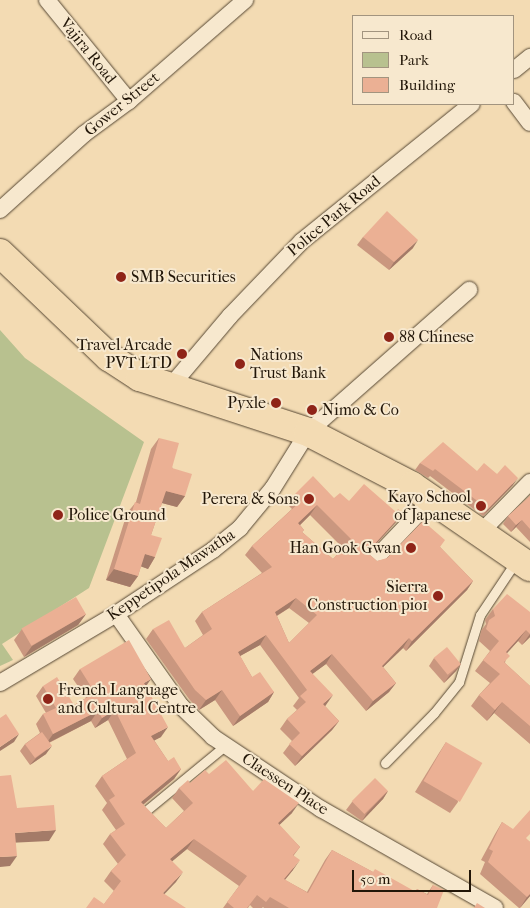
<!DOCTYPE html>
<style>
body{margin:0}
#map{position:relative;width:530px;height:908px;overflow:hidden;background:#f3dbb3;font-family:"IM FELL French Canon",serif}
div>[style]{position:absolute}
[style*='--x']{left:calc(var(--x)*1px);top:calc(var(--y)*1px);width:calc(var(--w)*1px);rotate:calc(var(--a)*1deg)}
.green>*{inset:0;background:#b8c18f}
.roads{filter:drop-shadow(0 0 1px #564733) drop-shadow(0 0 1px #564733)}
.lane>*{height:9px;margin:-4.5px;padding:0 4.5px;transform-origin:4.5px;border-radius:4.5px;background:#f7e8ce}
.street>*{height:16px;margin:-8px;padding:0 8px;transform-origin:8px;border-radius:8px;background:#f7e8ce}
.highway>*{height:28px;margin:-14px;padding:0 14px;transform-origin:14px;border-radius:14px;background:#f3dbb3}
.wall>*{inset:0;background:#ca977f}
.shaded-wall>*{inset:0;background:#a47b68}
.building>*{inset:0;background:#ebb094;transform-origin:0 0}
.dots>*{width:14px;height:14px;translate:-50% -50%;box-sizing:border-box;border:2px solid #f7e8ce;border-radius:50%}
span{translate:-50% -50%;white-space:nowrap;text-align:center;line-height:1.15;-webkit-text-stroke:4px #f7e8ce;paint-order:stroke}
.street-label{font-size:16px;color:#221608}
.poi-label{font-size:16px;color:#221608}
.left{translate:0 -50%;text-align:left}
.right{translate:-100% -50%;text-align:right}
.legend{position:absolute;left:352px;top:15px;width:162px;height:90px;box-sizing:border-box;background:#f7e8ce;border:1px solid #a2947f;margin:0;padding:6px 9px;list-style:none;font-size:15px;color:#221608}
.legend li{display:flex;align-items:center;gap:10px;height:25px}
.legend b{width:25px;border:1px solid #a2947f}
.scale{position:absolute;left:352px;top:870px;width:119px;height:22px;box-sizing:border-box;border:2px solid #221608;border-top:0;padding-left:6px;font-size:15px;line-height:18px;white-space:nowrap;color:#221608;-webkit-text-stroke:4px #f7e8ce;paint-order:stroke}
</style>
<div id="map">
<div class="green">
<i style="clip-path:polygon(0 330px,25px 358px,144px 442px,89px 588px,2px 644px,13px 660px,0 666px)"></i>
</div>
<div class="roads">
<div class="lane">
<i style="--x:385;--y:763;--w:70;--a:-45.6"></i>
<i style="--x:434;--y:713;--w:40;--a:-51"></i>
<i style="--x:459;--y:682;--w:70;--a:-72.6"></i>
<i style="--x:480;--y:615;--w:65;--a:-56.3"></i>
<i style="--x:148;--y:809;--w:101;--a:-39.4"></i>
</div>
<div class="street">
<i style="--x:47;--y:0;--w:130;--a:50.9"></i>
<i style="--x:514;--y:70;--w:21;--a:-39"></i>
<i style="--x:514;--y:102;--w:26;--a:53"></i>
<i style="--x:0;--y:210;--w:113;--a:-42.1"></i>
<i style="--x:84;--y:134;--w:56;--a:-36.3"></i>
<i style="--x:129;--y:101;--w:154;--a:-41"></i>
<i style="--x:170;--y:387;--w:93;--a:-49.8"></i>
<i style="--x:230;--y:316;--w:104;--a:-46.2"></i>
<i style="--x:302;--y:241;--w:218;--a:-38.9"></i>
<i style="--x:481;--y:532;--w:70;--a:-45.6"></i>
<i style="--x:373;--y:561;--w:86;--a:-46.4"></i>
<i style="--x:116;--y:614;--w:113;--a:54.8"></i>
<i style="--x:181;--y:706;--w:45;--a:44.1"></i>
<i style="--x:213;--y:737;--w:130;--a:33.7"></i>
<i style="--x:321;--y:809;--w:200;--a:29.6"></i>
<i style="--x:0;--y:683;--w:135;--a:-30.7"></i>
<i style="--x:116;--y:614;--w:116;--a:-33.4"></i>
<i style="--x:213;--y:550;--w:35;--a:-39"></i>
<i style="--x:240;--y:528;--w:52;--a:-50.5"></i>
<i style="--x:273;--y:488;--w:66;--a:-58"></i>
<i style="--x:308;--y:432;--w:215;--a:-41.4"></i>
</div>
<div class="highway">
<i style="--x:0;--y:253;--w:151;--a:43.7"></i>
<i style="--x:109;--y:357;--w:37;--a:33"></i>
<i style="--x:140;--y:377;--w:177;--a:18.1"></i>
<i style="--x:308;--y:432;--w:117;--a:27.4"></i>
<i style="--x:412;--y:486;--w:143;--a:34.5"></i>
</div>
</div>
<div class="wall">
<i style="clip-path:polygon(363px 237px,413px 248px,389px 270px,357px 245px)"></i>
<i style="clip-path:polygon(159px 438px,185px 496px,177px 507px,162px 503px,151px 535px,155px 557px,148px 569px,141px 566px,138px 576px,130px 587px,106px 580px,127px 513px,136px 502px,151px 449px)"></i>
<i style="clip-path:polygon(420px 463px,497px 474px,513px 485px,483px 516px,430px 476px,428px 478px,415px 470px)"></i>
<i style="clip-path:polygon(evenodd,294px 495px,334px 498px,349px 501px,396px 522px,370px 551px,370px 555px,377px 561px,440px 547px,473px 581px,467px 590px,406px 651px,403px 648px,383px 667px,396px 683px,389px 692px,366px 711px,326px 664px,312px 674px,326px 705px,325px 706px,339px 721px,332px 730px,295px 766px,283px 753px,292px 741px,280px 729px,287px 719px,297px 710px,293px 706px,299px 698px,260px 645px,240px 656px,252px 677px,274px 692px,268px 702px,233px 726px,215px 700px,199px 710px,189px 699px,146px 639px,153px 629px,185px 648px,203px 635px,195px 621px,202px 612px,262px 573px,245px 555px,252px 546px,292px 509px,287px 504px,294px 495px,310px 515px,343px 548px,333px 559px,302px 532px,304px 530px,300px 525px,310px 515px,294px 495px,289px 608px,309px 623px,289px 643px,277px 616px,289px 608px)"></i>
<i style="clip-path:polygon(530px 496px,530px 542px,516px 527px,511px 532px,503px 524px,508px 516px)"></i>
<i style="clip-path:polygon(493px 609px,530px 612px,530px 637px,522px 645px,518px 641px,507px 653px,505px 663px,530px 686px,530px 744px,494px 713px,487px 721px,471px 706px,479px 695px,490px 683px,475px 671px,490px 651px,479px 641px,481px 631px,486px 624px,485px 620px)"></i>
<i style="clip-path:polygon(86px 614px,78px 625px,24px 657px,14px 640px,22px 629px)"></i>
<i style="clip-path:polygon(434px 658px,461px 664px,456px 671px,444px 683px,429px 666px)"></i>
<i style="clip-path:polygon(80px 669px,146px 686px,161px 737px,154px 740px,168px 761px,181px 769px,174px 779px,143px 805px,166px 828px,184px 811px,172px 798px,179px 788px,190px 783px,209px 774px,253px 791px,292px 813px,279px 825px,300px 847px,294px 855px,293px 870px,285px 880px,307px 892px,325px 860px,332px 850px,373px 872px,415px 892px,417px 889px,427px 894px,433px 885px,437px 908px,264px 908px,263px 907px,262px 908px,253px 908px,250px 905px,248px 908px,223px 908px,239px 886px,187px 849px,172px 861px,176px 882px,104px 904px,114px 891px,104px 881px,111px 871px,118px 864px,103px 844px,110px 834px,116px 830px,102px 810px,107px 803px,95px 786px,102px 776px,127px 759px,108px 720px,95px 728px,91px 721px,49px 743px,46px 754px,30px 765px,20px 751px,25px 744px,40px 733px,36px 724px,43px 714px,46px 713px,36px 696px,43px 686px,74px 705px,86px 698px,73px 679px)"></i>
<i style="clip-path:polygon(446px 742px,458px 802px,450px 813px,415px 792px,439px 753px)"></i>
<i style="clip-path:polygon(388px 791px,383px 799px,362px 821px,346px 810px,352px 802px)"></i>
<i style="clip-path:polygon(502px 822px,530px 842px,530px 896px,520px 908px,519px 908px,480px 874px,485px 862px,481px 860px,495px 834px)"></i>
</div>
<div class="shaded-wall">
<i style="clip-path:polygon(418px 240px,413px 248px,389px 270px,394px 262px)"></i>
<i style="clip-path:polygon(518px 478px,513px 485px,483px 516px,488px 509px)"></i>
<i style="clip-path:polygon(166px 491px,185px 496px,177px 507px,158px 502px)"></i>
<i style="clip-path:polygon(317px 505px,310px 515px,292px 533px,298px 523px)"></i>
<i style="clip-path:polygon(403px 513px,396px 522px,363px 558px,370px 549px)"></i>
<i style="clip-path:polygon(522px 520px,516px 527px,511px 532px,516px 525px)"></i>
<i style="clip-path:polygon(145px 554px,155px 557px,148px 569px,137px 565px)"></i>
<i style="clip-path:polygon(114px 569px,138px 576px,130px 587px,106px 580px)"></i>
<i style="clip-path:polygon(473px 581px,467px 590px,406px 651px,412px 641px)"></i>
<i style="clip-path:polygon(296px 598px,289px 608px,268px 621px,275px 612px)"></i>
<i style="clip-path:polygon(86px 614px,78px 625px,24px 657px,32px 646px)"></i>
<i style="clip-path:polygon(526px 630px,518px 641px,498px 663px,506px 652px)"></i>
<i style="clip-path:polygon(530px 634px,530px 637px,522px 645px)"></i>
<i style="clip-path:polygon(266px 635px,260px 645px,231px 661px,238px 652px)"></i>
<i style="clip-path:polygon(409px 638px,403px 648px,375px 675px,382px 666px)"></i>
<i style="clip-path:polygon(332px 654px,326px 664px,303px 681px,310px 671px)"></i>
<i style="clip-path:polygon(461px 664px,456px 671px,444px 683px,449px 676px)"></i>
<i style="clip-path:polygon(151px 679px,144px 689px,144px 683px)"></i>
<i style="clip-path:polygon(396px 683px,389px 692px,366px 711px,373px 701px)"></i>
<i style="clip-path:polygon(222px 690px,215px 700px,199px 710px,206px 700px)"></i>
<i style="clip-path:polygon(274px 692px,268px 702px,233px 726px,240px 716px)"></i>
<i style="clip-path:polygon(333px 695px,326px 705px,317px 714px,323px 704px)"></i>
<i style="clip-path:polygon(502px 702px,494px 713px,487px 721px,495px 710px)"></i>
<i style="clip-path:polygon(115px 710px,108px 720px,95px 728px,102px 718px)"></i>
<i style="clip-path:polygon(98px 711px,91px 721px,46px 744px,53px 734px)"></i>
<i style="clip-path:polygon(339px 721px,332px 730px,295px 766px,302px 756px)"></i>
<i style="clip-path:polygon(168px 727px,161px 737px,144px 746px,151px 736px)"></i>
<i style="clip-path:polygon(19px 734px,14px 742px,0 751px,0 747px)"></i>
<i style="clip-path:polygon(52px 746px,46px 754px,30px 765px,36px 758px)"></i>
<i style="clip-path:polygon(181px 769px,174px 779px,134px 812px,141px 802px)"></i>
<i style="clip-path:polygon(388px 791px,383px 799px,362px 821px,367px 813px)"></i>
<i style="clip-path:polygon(299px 803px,292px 813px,271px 833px,278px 823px)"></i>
<i style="clip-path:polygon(56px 830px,49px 841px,8px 843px,15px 833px)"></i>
<i style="clip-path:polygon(194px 839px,187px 849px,163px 869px,170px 859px)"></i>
<i style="clip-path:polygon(17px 856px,10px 866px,0 867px,0 857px)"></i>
<i style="clip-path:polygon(300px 860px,293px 870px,277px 889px,284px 879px)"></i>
<i style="clip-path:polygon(183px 872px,176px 882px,156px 903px,163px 893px)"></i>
<i style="clip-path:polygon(530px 894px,530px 896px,520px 908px,527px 897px)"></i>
</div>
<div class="building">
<i style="clip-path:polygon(387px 211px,418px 240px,394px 262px,363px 237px)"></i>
<i style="clip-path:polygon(159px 438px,179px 443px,172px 468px,192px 474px,185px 496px,166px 491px,151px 535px,162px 538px,155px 557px,145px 554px,138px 576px,114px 569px,135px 502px,140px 504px)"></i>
<i style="clip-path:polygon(443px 442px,477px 471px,484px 463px,497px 474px,505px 465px,518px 478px,488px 509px,435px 469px,433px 471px,420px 463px)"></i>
<i style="clip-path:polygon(evenodd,313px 476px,334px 498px,340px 493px,349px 501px,364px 484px,396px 512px,398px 509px,403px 513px,370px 549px,370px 555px,377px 561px,387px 558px,423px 521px,445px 540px,440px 547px,473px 581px,412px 641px,409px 638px,382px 666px,396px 683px,373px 701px,332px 654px,310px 671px,333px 695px,323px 704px,339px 721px,302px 756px,289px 744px,300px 733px,287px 719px,306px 702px,300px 696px,307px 690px,266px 635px,238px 652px,252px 677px,260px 672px,274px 692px,240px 716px,222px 690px,206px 700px,195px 690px,153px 629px,169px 620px,185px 648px,212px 629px,202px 612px,272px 567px,252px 546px,301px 501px,294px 495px,313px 476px,317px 505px,351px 539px,333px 559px,302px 532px,304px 530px,298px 523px,317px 505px,313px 476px,296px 598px,317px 615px,289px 643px,275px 612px,296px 598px)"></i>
<i style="clip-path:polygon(530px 496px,530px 529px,522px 520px,516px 525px,508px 516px)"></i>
<i style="clip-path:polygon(507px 594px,530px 612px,530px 634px,526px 630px,506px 652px,510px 656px,504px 662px,530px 686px,530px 726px,502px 702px,495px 710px,479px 695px,500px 674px,483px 660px,499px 641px,486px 629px,489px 620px,495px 616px,493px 609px)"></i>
<i style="left:76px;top:597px;width:20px;height:63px;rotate:60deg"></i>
<i style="clip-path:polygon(129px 640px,151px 679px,144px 683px,168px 727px,151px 736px,168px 761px,174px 757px,181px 769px,141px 802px,166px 828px,193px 803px,179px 788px,188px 780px,190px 783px,205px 770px,209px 774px,226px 760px,253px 791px,264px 779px,299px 803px,278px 823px,300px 847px,293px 855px,300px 860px,284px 879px,308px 893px,332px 850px,373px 872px,375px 869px,416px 892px,417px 889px,428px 895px,433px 885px,444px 890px,437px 908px,289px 908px,270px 897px,266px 902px,257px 895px,247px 908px,234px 908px,227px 902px,247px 876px,194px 839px,170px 859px,183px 872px,163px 893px,186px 908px,86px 908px,94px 897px,104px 904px,121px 881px,111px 871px,126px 855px,110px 834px,125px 824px,109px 800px,115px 796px,102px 776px,136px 753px,115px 710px,102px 718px,98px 711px,53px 734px,43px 714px,56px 708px,43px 686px,57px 677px,74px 705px,95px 693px,80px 669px)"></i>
<i style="left:447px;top:647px;width:22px;height:17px;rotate:51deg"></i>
<i style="clip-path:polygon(6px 714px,19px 734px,0 747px,0 718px)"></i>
<i style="left:42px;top:732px;width:17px;height:21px;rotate:54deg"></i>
<i style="left:446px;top:742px;width:42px;height:45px;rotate:30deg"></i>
<i style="clip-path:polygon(11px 775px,17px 808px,54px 805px,56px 830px,15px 833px,17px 856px,0 857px,0 776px)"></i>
<i style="left:375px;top:778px;width:18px;height:33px;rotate:45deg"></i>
<i style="clip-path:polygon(530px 810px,530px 834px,526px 838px,530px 842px,530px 894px,527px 897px,488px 862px,493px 851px,489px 849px,502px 822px,513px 829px)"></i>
<i style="clip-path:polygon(477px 903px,485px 908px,474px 908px)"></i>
</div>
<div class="dots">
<i style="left:121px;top:277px;background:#8f2418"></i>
<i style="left:389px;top:337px;background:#8f2418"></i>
<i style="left:182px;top:354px;background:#8f2418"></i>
<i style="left:240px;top:364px;background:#8f2418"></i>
<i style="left:276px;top:403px;background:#8f2418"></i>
<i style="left:312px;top:410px;background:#8f2418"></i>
<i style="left:309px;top:499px;background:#8f2418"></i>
<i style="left:481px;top:506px;background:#8f2418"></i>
<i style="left:58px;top:515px;background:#8f2418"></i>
<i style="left:411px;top:548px;background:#8f2418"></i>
<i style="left:438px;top:596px;background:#8f2418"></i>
<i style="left:48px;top:699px;background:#8f2418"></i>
</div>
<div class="street-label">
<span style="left:88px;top:51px;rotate:51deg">Vajira Road</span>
<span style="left:122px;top:104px;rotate:-39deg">Gower Street</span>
<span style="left:334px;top:216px;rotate:-40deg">Police Park Road</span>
<span style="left:171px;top:575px;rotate:-34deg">Keppetipola Mawatha</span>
<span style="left:285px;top:784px;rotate:33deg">Claessen Place</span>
</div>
<div class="poi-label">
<span class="left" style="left:131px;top:277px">SMB Securities</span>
<span class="left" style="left:399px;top:337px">88 Chinese</span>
<span class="right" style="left:172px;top:354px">Travel Arcade<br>PVT LTD</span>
<span class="left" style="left:250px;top:364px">Nations<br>Trust Bank</span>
<span class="right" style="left:266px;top:403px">Pyxle</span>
<span class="left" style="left:322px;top:410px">Nimo &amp; Co</span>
<span class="right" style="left:471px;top:506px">Kayo School<br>of Japanese</span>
<span class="right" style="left:299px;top:499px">Perera &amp; Sons</span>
<span class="left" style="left:68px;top:515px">Police Ground</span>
<span class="right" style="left:401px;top:548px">Han Gook Gwan</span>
<span class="right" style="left:428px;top:596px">Sierra<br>Construction pio1</span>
<span class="left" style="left:58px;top:699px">French Language<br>and Cultural Centre</span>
</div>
<ul class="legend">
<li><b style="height:6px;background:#f7e8ce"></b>Road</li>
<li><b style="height:14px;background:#b8c18f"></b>Park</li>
<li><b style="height:14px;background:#ebb094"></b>Building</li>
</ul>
<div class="scale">50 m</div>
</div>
